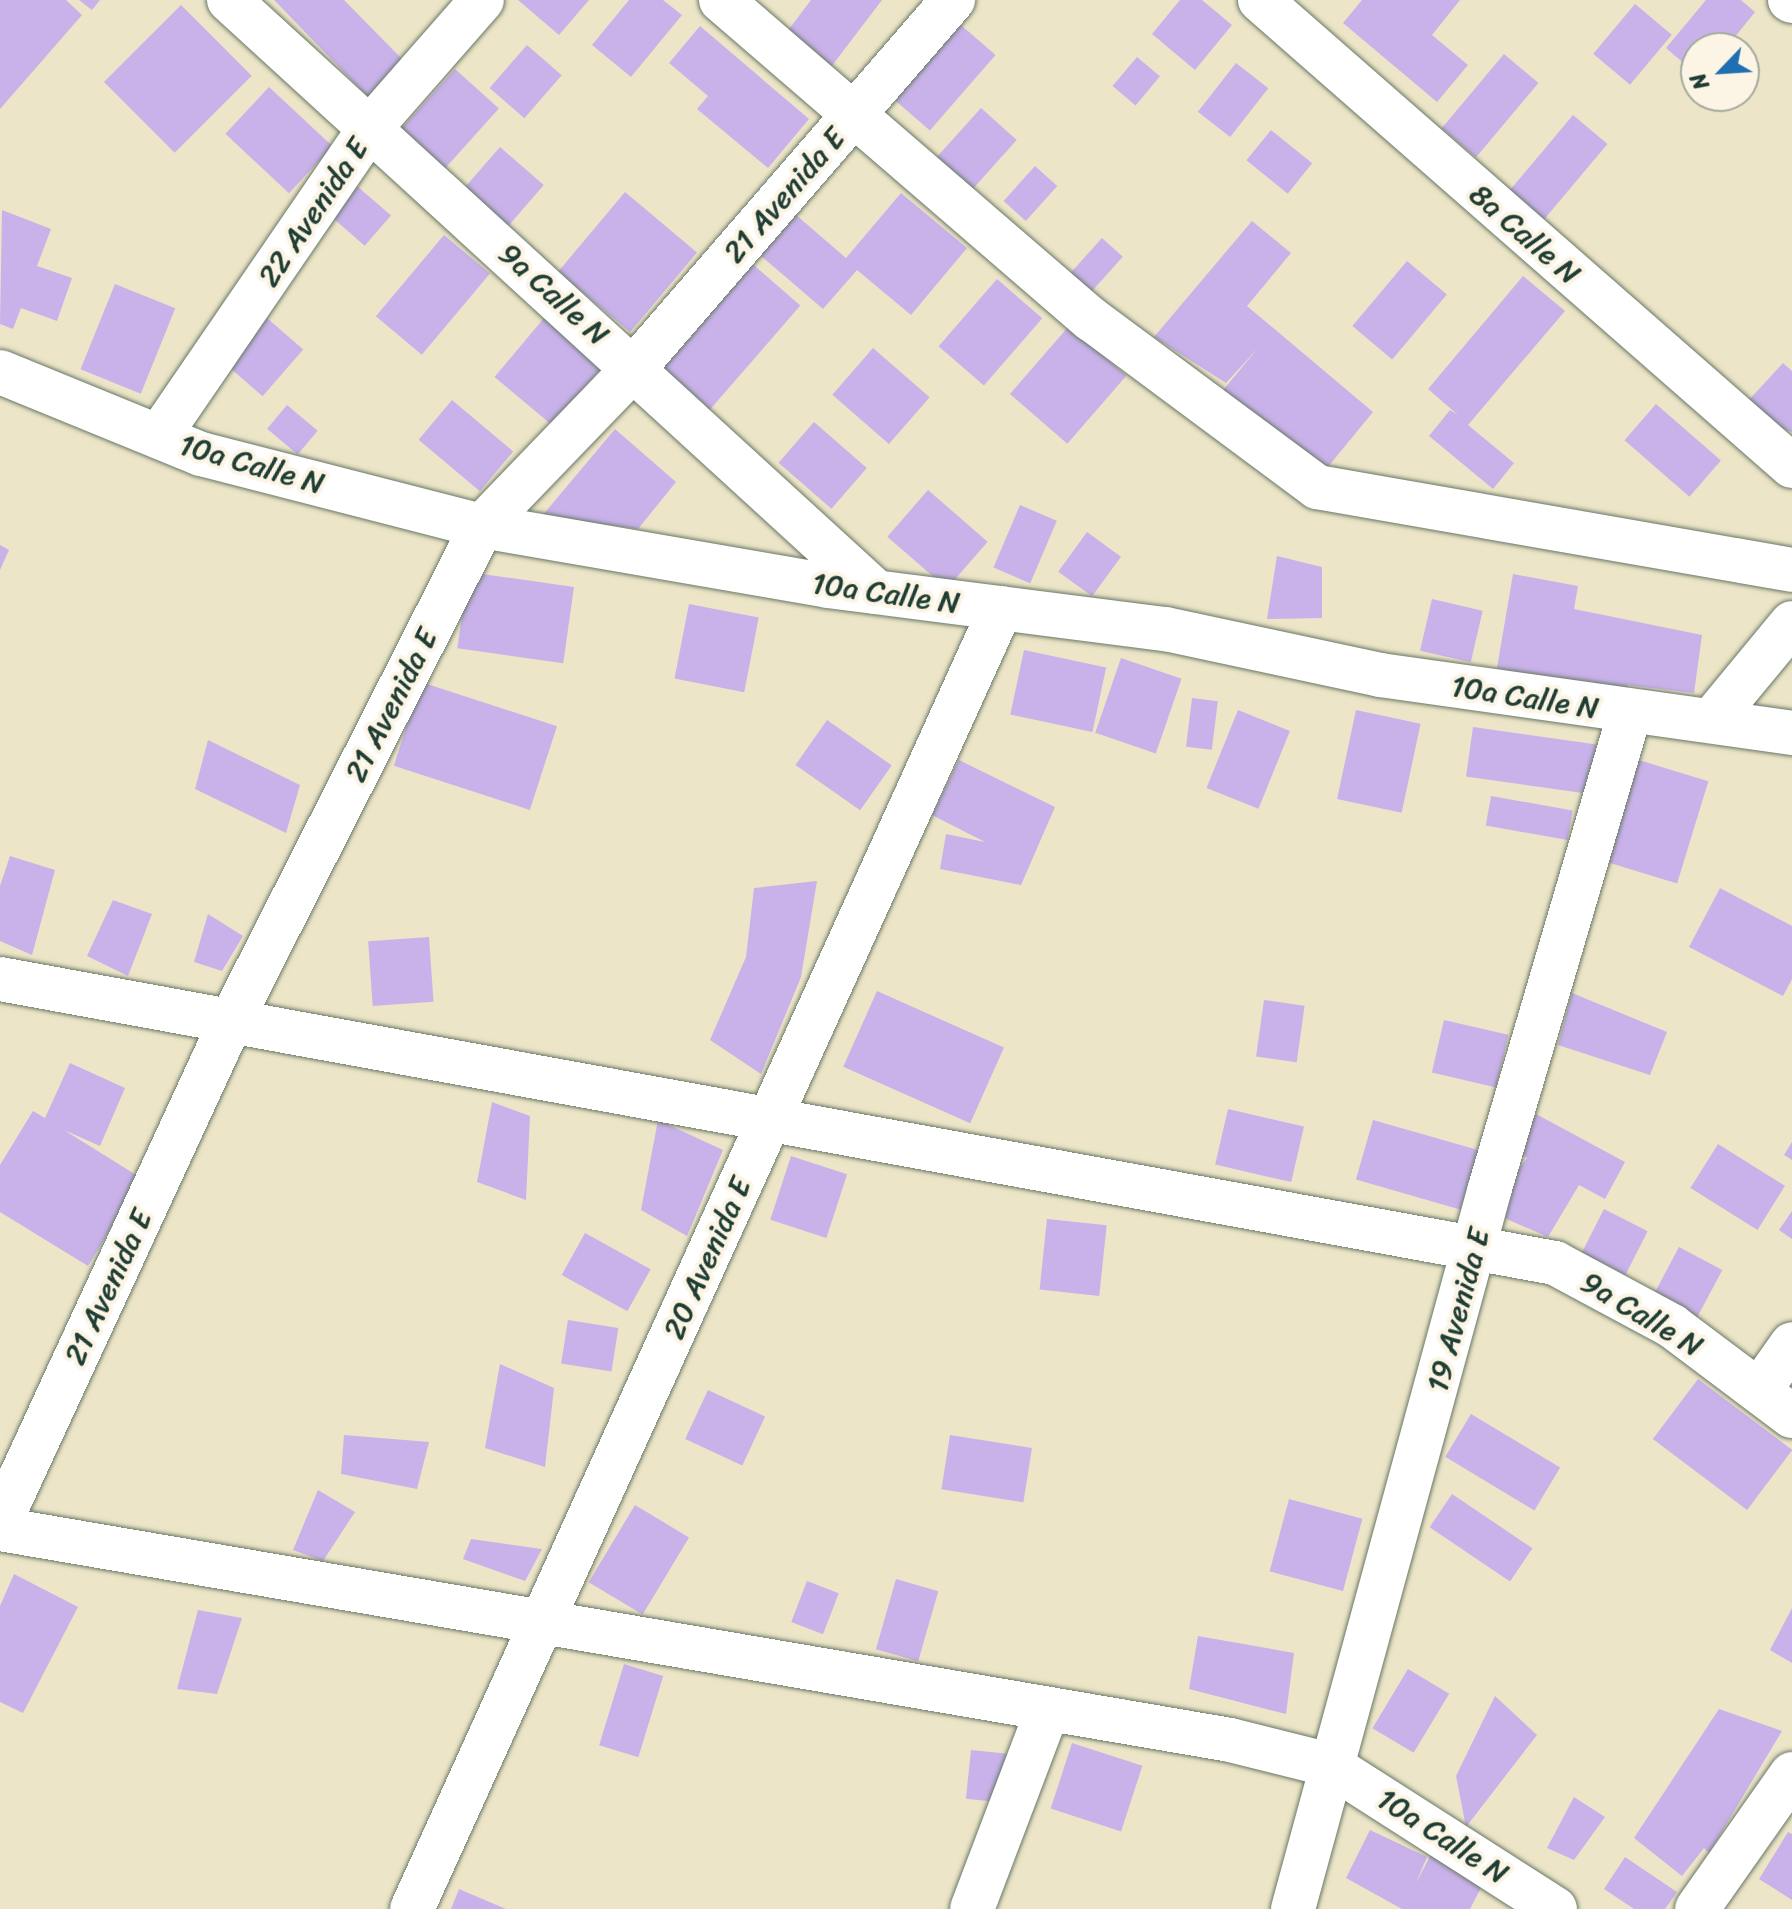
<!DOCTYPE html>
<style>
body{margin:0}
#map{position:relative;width:1792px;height:1909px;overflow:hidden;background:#ede5c7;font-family:Sriracha,sans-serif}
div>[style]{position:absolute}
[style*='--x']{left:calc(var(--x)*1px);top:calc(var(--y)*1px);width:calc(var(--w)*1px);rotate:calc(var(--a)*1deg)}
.building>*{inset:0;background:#c9b2ea;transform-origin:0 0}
.roads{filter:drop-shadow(0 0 2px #677867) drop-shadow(0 0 2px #677867)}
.minor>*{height:44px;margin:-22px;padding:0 22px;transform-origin:22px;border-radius:22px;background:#fff}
span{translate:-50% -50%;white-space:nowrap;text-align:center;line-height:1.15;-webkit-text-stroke:8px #fcf5e5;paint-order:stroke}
.street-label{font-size:30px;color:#1f3d34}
.north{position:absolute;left:1680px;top:32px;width:80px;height:80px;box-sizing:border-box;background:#fcf5e5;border:2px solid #a4ab9e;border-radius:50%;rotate:245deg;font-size:22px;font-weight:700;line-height:32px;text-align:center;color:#1f3d34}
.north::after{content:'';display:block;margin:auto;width:28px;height:36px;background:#1f6fb2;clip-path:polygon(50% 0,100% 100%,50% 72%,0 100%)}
</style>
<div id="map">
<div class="building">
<i style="clip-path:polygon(0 0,66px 0,82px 15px,0 109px)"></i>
<i style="clip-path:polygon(79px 0,100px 0,92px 10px)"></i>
<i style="clip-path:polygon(274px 0,344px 0,404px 61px,368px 97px)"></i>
<i style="clip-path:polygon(518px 0,589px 0,559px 35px)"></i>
<i style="clip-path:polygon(629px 0,663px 0,682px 15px,631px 77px,592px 45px)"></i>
<i style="clip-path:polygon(811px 0,882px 0,831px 67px,786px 33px)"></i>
<i style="clip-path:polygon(1180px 0,1202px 0,1232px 25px,1195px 70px,1152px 34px)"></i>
<i style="clip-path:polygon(1362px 0,1460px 0,1432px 35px,1468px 65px,1437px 102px,1343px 23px)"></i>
<i style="clip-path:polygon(1706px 0,1741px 0,1755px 12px,1726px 48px,1696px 48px,1696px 74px,1666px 48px)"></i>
<i style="left:1635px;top:4px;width:48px;height:65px;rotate:40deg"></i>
<i style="left:181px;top:5px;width:100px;height:109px;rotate:45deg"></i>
<i style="left:954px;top:19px;width:55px;height:100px;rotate:41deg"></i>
<i style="clip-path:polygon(700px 26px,809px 119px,768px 168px,697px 109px,708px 96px,669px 63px)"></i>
<i style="left:527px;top:45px;width:46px;height:57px;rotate:41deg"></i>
<i style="left:1504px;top:54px;width:45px;height:97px;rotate:40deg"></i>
<i style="left:1137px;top:57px;width:30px;height:38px;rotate:40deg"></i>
<i style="left:1236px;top:63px;width:41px;height:62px;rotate:38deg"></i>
<i style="left:455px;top:69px;width:59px;height:83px;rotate:42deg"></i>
<i style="left:269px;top:87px;width:87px;height:64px;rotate:43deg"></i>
<i style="left:981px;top:108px;width:48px;height:66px;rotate:42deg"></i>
<i style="left:1573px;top:115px;width:45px;height:103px;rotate:40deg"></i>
<i style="left:1271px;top:130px;width:53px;height:39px;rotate:39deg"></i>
<i style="left:500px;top:147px;width:58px;height:60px;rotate:41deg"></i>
<i style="left:1035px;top:166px;width:30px;height:47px;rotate:42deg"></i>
<i style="left:357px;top:186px;width:45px;height:40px;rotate:41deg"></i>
<i style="left:625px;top:192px;width:94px;height:104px;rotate:40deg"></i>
<i style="clip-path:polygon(901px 193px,967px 248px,911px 315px,857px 270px,823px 309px,760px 255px,795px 214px,846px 258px)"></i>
<i style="clip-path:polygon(2px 210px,51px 229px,37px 266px,72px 278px,57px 321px,21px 308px,13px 329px,0 324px)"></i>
<i style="clip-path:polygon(1252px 221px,1291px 253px,1247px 306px,1373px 412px,1318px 479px,1219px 395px,1258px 348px,1226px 383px,1154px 337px)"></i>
<i style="left:444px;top:235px;width:60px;height:106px;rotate:40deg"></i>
<i style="left:1102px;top:238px;width:28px;height:50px;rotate:42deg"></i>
<i style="left:749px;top:261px;width:68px;height:141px;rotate:41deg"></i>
<i style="left:1407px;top:261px;width:52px;height:85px;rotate:40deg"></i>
<i style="clip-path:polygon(1523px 276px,1565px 311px,1468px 425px,1514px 463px,1493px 489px,1429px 436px,1450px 410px,1458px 415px,1428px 389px)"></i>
<i style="left:997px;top:279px;width:60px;height:89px;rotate:41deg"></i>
<i style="left:115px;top:284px;width:65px;height:92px;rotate:22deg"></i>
<i style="left:267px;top:318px;width:48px;height:62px;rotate:41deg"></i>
<i style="left:544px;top:318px;width:76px;height:77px;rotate:40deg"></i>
<i style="left:1069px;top:326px;width:76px;height:90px;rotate:41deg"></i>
<i style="left:873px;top:348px;width:75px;height:62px;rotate:41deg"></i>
<i style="clip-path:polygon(1783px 363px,1792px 371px,1792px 432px,1736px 414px)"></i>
<i style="left:452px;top:400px;width:80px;height:52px;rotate:40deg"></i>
<i style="left:1656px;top:404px;width:86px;height:48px;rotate:41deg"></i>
<i style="left:287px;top:405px;width:40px;height:31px;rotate:40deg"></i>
<i style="left:814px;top:422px;width:70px;height:54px;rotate:41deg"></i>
<i style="clip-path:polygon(615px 429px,676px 482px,638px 529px,542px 516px)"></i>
<i style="left:928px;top:490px;width:79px;height:62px;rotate:41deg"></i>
<i style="left:1020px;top:505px;width:40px;height:68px;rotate:23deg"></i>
<i style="left:1087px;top:532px;width:42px;height:49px;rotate:36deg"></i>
<i style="clip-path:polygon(0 545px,9px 550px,0 570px)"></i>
<i style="clip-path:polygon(1277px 556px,1322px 567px,1322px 618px,1267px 619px)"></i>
<i style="left:468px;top:572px;width:107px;height:77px;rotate:8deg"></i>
<i style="clip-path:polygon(1513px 574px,1578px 586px,1574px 609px,1702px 635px,1694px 693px,1628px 685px,1624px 701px,1497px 668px)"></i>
<i style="left:1432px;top:599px;width:52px;height:53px;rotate:13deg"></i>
<i style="left:689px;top:604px;width:71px;height:76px;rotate:11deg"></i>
<i style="left:1024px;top:650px;width:84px;height:66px;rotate:12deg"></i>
<i style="left:1121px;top:658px;width:64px;height:79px;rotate:19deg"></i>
<i style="left:421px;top:682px;width:143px;height:88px;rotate:18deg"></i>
<i style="left:1192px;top:698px;width:26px;height:49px;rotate:7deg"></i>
<i style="left:1238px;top:710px;width:56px;height:84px;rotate:22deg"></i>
<i style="left:1356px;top:710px;width:66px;height:91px;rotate:12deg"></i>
<i style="left:827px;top:720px;width:79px;height:55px;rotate:35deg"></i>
<i style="left:1473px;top:727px;width:125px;height:50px;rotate:8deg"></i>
<i style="clip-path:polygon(208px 740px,300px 785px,286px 833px,195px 789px)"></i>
<i style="left:1629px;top:757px;width:83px;height:107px;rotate:17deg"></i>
<i style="clip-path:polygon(959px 760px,1055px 807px,1021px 885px,940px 869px,946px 834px,985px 842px,932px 815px)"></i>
<i style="left:1491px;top:796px;width:83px;height:30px;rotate:10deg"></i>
<i style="clip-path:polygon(10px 856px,55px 870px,32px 955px,0 941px,0 886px)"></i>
<i style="clip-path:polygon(817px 881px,801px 977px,761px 1074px,710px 1040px,746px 957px,754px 888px)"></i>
<i style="clip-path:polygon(1720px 888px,1792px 926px,1792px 979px,1783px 996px,1689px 947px)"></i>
<i style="clip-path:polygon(113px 900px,152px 914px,128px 976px,87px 956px)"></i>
<i style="clip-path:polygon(208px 914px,243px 936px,222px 971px,194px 962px)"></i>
<i style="left:429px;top:937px;width:65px;height:61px;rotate:86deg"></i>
<i style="left:877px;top:991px;width:139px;height:83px;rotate:24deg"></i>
<i style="clip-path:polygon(1572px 993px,1667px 1032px,1650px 1075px,1558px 1045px)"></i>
<i style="left:1264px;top:1000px;width:41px;height:57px;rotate:8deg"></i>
<i style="left:1444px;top:1020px;width:66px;height:54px;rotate:13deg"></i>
<i style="clip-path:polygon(70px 1063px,125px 1088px,100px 1146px,64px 1130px,141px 1178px,88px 1266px,0 1212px,0 1165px,33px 1111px,45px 1118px)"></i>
<i style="clip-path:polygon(492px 1102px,530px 1116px,526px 1200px,477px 1182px)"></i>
<i style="left:1228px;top:1109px;width:78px;height:57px;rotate:13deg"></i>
<i style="clip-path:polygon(1536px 1114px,1625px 1162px,1605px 1199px,1579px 1185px,1548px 1237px,1486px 1210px,1527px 1158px,1516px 1152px)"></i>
<i style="clip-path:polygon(658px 1120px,723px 1150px,687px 1236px,641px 1210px)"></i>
<i style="left:1373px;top:1120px;width:112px;height:62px;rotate:16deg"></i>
<i style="clip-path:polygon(1792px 1142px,1792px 1160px,1784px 1155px)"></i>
<i style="left:1718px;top:1144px;width:79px;height:52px;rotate:32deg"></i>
<i style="left:791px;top:1156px;width:59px;height:67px;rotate:18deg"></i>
<i style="left:1604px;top:1209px;width:49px;height:49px;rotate:27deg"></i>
<i style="clip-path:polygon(1792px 1211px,1792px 1239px,1779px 1230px)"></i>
<i style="left:1047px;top:1219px;width:60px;height:71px;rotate:6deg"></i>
<i style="left:585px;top:1233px;width:75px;height:48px;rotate:29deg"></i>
<i style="left:1679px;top:1247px;width:49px;height:65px;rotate:28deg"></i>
<i style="left:568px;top:1320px;width:51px;height:44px;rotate:9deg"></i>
<i style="clip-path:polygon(500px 1364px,554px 1388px,545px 1467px,485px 1448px)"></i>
<i style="left:1698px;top:1379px;width:118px;height:75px;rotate:37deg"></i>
<i style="left:708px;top:1390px;width:63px;height:54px;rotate:25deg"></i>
<i style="left:1471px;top:1414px;width:104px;height:50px;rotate:31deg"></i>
<i style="clip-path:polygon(344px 1435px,429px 1442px,417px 1489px,341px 1474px)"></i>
<i style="left:950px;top:1435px;width:83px;height:55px;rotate:9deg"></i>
<i style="clip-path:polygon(318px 1490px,355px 1512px,323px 1561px,293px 1550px)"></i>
<i style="left:1452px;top:1494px;width:97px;height:40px;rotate:34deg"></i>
<i style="left:1289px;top:1499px;width:76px;height:75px;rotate:15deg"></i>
<i style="left:635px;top:1505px;width:63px;height:90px;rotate:31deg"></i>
<i style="clip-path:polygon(471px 1539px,542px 1549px,525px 1581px,463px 1559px)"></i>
<i style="clip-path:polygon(14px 1574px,78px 1607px,23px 1713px,0 1702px,0 1606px)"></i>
<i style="left:896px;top:1579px;width:44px;height:73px;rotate:16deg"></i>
<i style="left:807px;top:1581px;width:34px;height:44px;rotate:21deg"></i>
<i style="clip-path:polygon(1792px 1608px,1792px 1663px,1770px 1650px)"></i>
<i style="clip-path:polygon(198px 1610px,242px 1618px,217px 1694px,177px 1689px)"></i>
<i style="clip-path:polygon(1198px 1636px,1294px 1653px,1286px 1714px,1189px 1689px)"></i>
<i style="left:624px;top:1664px;width:41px;height:85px;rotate:17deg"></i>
<i style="left:1408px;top:1669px;width:48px;height:69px;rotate:31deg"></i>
<i style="clip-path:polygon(1495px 1696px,1537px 1735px,1466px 1827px,1456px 1776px)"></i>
<i style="clip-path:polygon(1719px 1709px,1782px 1731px,1709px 1853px,1704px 1848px,1682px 1876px,1634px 1838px)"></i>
<i style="left:1072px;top:1743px;width:74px;height:69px;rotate:18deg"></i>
<i style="left:971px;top:1750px;width:39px;height:49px;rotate:6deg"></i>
<i style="clip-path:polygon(1574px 1797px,1605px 1817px,1574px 1860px,1547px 1848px)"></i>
<i style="clip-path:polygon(1370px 1830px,1427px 1857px,1416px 1883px,1439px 1839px,1487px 1876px,1470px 1909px,1402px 1909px,1346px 1878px)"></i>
<i style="clip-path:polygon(1788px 1832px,1792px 1834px,1792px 1900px,1759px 1879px)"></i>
<i style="clip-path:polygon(1625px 1857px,1677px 1892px,1665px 1909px,1634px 1909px,1604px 1889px)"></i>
<i style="clip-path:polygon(459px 1889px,506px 1909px,451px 1909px)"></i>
</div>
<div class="roads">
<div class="minor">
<i style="--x:229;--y:0;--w:877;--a:42.46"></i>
<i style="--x:721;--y:0;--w:489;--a:40.8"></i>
<i style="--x:1091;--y:319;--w:282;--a:36.6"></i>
<i style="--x:1317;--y:487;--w:482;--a:9.9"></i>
<i style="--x:1260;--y:0;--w:707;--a:41.22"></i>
<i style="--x:1790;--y:0;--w:2;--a:27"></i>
<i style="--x:0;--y:372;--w:217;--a:22.2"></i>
<i style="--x:201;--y:454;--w:290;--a:14.4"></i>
<i style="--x:482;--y:526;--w:351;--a:9.8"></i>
<i style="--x:828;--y:586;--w:341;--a:7.3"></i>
<i style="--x:1166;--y:629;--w:219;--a:12.1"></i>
<i style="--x:1380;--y:675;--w:416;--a:8"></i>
<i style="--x:159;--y:436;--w:373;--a:-55.6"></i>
<i style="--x:370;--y:128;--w:170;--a:-48.8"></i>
<i style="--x:1711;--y:721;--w:127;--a:-50.4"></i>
<i style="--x:0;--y:979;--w:1581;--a:10.35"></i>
<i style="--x:1555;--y:1263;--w:133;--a:28.3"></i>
<i style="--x:1672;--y:1326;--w:150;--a:36.9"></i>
<i style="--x:1759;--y:1391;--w:57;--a:-54.9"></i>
<i style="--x:0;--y:1522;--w:554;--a:-65.24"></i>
<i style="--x:232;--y:1019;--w:553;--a:-63.11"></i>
<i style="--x:482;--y:526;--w:221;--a:-46.1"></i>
<i style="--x:635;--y:367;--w:486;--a:-49.1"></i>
<i style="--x:0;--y:1529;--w:1248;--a:9.73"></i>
<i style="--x:1230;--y:1740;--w:103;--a:14"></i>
<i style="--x:1330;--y:1765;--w:267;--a:32.6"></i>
<i style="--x:412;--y:1909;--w:1428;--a:-65.64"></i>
<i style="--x:972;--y:1909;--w:214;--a:-69.2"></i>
<i style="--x:1293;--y:1909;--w:747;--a:-74.72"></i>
<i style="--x:1490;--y:1188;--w:495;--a:-73.6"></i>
<i style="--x:1697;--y:1909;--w:165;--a:-54.9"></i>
</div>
</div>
<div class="street-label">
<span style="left:784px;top:195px;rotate:-49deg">21 Avenida E</span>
<span style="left:313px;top:212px;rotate:-56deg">22 Avenida E</span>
<span style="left:1525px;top:234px;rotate:41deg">8a Calle N</span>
<span style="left:554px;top:294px;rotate:42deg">9a Calle N</span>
<span style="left:252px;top:464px;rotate:16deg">10a Calle N</span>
<span style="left:886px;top:593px;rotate:8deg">10a Calle N</span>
<span style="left:1525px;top:697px;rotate:9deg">10a Calle N</span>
<span style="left:391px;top:705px;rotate:-63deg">21 Avenida E</span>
<span style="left:707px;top:1258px;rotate:-66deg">20 Avenida E</span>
<span style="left:108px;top:1287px;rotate:-65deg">21 Avenida E</span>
<span style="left:1458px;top:1310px;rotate:-75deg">19 Avenida E</span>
<span style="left:1642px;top:1314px;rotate:31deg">9a Calle N</span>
<span style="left:1443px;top:1836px;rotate:33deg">10a Calle N</span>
</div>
<div class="north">N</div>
</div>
